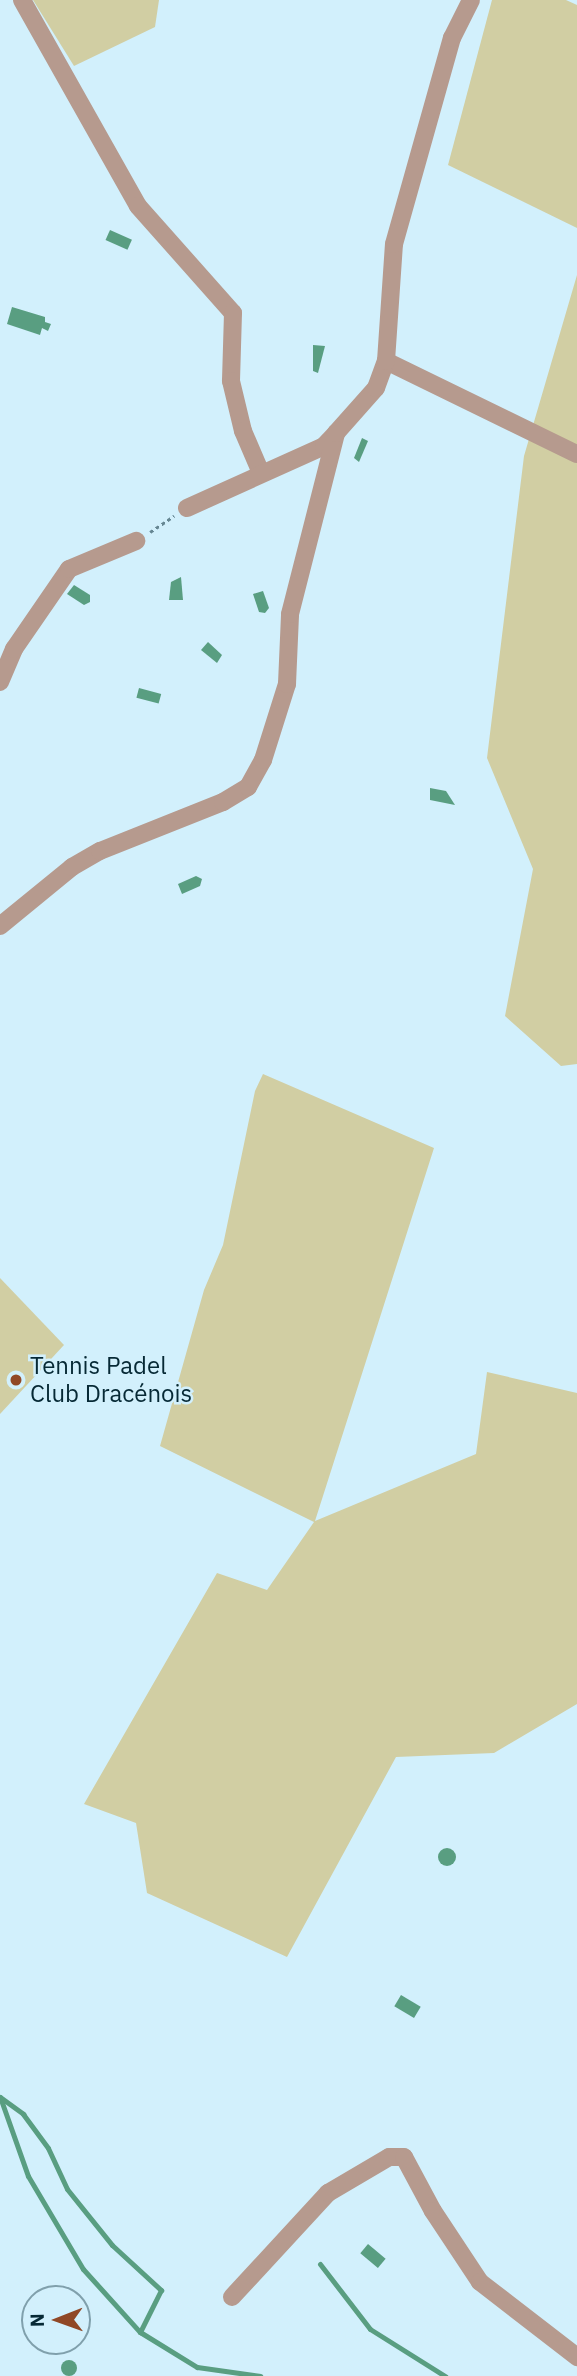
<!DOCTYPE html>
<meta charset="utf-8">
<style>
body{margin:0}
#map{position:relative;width:577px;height:2376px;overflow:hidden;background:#d2f0fc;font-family:"IBM Plex Sans",sans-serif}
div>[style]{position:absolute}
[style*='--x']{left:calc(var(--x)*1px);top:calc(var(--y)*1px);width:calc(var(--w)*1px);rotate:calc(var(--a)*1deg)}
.green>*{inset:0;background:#d1cea3}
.water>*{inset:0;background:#599e81;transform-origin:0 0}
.round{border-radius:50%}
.stream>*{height:5px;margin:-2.5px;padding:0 2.5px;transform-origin:2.5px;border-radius:2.5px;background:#599e81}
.path>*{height:2.5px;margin-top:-1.25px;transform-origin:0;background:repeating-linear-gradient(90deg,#668793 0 3.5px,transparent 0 7px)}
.minor>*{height:18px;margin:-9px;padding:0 9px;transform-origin:9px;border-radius:9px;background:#b69a8e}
.dots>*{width:19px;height:19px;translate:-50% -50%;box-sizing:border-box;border:4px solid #d2f0fc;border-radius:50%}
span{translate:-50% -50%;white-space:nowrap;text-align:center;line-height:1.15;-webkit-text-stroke:5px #d2f0fc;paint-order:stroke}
.poi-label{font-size:24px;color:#062935}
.left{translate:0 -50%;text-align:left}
.north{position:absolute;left:21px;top:2285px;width:70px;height:70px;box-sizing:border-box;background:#d2f0fc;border:2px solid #80a0ac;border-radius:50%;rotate:269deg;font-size:19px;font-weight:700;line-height:28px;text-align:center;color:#062935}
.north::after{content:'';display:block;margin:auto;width:24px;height:32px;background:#904826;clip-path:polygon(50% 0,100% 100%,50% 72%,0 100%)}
</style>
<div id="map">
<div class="green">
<i style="clip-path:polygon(33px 0,159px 0,155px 27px,74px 66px)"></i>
<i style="clip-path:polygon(492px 0,566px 0,577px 5px,577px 228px,448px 165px)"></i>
<i style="clip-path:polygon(577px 275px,577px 1064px,561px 1066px,505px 1016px,533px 869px,487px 758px,524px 456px)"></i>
<i style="clip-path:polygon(263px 1074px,434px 1148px,315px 1521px,476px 1454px,487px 1372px,577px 1393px,577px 1704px,494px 1753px,396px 1757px,287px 1957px,147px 1893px,136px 1823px,84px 1804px,217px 1573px,267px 1590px,314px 1522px,160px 1446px,204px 1290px,223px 1245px,255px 1091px)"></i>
<i style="clip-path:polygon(0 1278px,64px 1345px,0 1414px)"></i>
</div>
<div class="water">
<i style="left:110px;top:230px;width:24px;height:11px;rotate:24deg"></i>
<i style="clip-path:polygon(12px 307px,45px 317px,45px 322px,51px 324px,48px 331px,42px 328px,40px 335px,7px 324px)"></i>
<i style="clip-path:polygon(313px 345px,325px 346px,318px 373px,313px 371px)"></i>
<i style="clip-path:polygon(362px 438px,368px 441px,359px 462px,354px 458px)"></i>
<i style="clip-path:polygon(181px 577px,183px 600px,169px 600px,171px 582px)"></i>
<i style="clip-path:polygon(74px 585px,90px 595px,90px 602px,84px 605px,67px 594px)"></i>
<i style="clip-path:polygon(263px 591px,269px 608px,265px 613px,259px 612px,253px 594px)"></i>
<i style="clip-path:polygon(208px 642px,222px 655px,217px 663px,201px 650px)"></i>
<i style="left:139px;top:688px;width:23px;height:10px;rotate:15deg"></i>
<i style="clip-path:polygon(430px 788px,446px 791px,455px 805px,430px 800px)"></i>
<i style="clip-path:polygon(196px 876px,202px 879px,200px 886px,182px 894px,178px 884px)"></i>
<i class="round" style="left:438px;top:1848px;width:18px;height:18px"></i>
<i style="left:401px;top:1995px;width:23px;height:13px;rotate:31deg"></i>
<i style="left:368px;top:2244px;width:23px;height:12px;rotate:40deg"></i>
<i class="round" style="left:61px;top:2360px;width:16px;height:16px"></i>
</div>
<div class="stream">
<i style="--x:0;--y:2097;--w:84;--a:70.5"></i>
<i style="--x:28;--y:2176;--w:108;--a:59.4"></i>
<i style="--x:83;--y:2269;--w:85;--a:47.9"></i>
<i style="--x:140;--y:2332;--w:67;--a:31.6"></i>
<i style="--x:197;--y:2367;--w:64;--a:8.1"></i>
<i style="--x:0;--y:2097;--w:29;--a:36"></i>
<i style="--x:23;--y:2114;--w:42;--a:53.7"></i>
<i style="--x:48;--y:2148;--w:45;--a:65.1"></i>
<i style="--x:67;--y:2189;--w:72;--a:51.2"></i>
<i style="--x:112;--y:2245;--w:67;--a:42.6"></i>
<i style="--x:161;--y:2290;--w:47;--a:116.6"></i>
<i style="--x:320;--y:2264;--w:82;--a:52.4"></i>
<i style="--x:370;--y:2329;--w:89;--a:32.1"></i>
</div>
<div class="path">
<i style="--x:150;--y:532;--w:29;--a:-34"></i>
</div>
<div class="minor">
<i style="--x:22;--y:0;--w:236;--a:60.6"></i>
<i style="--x:138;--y:206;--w:143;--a:48.4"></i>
<i style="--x:233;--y:313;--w:68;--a:91.7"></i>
<i style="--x:231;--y:381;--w:51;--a:76.5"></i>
<i style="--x:243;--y:431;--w:46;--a:66.8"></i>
<i style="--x:386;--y:361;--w:212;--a:26"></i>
<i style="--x:187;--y:508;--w:150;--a:-24.3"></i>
<i style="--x:324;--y:446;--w:18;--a:-47"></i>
<i style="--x:0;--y:682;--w:36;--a:-67"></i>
<i style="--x:14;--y:649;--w:97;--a:-55.5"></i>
<i style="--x:69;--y:569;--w:73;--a:-22.7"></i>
<i style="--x:0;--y:926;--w:93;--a:-39.3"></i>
<i style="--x:72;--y:867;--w:32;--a:-30"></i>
<i style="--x:100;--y:851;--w:132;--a:-21.7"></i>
<i style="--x:223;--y:802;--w:29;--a:-31"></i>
<i style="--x:248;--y:787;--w:31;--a:-61"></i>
<i style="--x:263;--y:760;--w:80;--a:-72.5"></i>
<i style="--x:287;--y:684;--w:70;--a:-87.5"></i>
<i style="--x:290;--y:614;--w:187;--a:-75.7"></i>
<i style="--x:336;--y:433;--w:60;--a:-48.4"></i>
<i style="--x:376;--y:388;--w:29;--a:-70"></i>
<i style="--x:386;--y:361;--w:117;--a:-86.1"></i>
<i style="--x:394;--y:244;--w:214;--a:-74.3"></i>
<i style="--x:452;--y:38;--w:42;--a:-63.4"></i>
<i style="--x:232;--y:2297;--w:142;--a:-47.3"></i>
<i style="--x:328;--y:2193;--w:71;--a:-30.5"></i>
<i style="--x:389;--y:2157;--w:15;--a:0"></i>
<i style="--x:404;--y:2157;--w:61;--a:61.8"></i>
<i style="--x:433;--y:2211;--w:85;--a:56.5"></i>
<i style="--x:480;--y:2282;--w:123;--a:37.7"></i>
</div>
<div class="dots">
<i style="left:16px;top:1380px;background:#904826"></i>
</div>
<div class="poi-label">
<span class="left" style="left:30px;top:1380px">Tennis Padel<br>Club Dracénois</span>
</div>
<div class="north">N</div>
</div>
